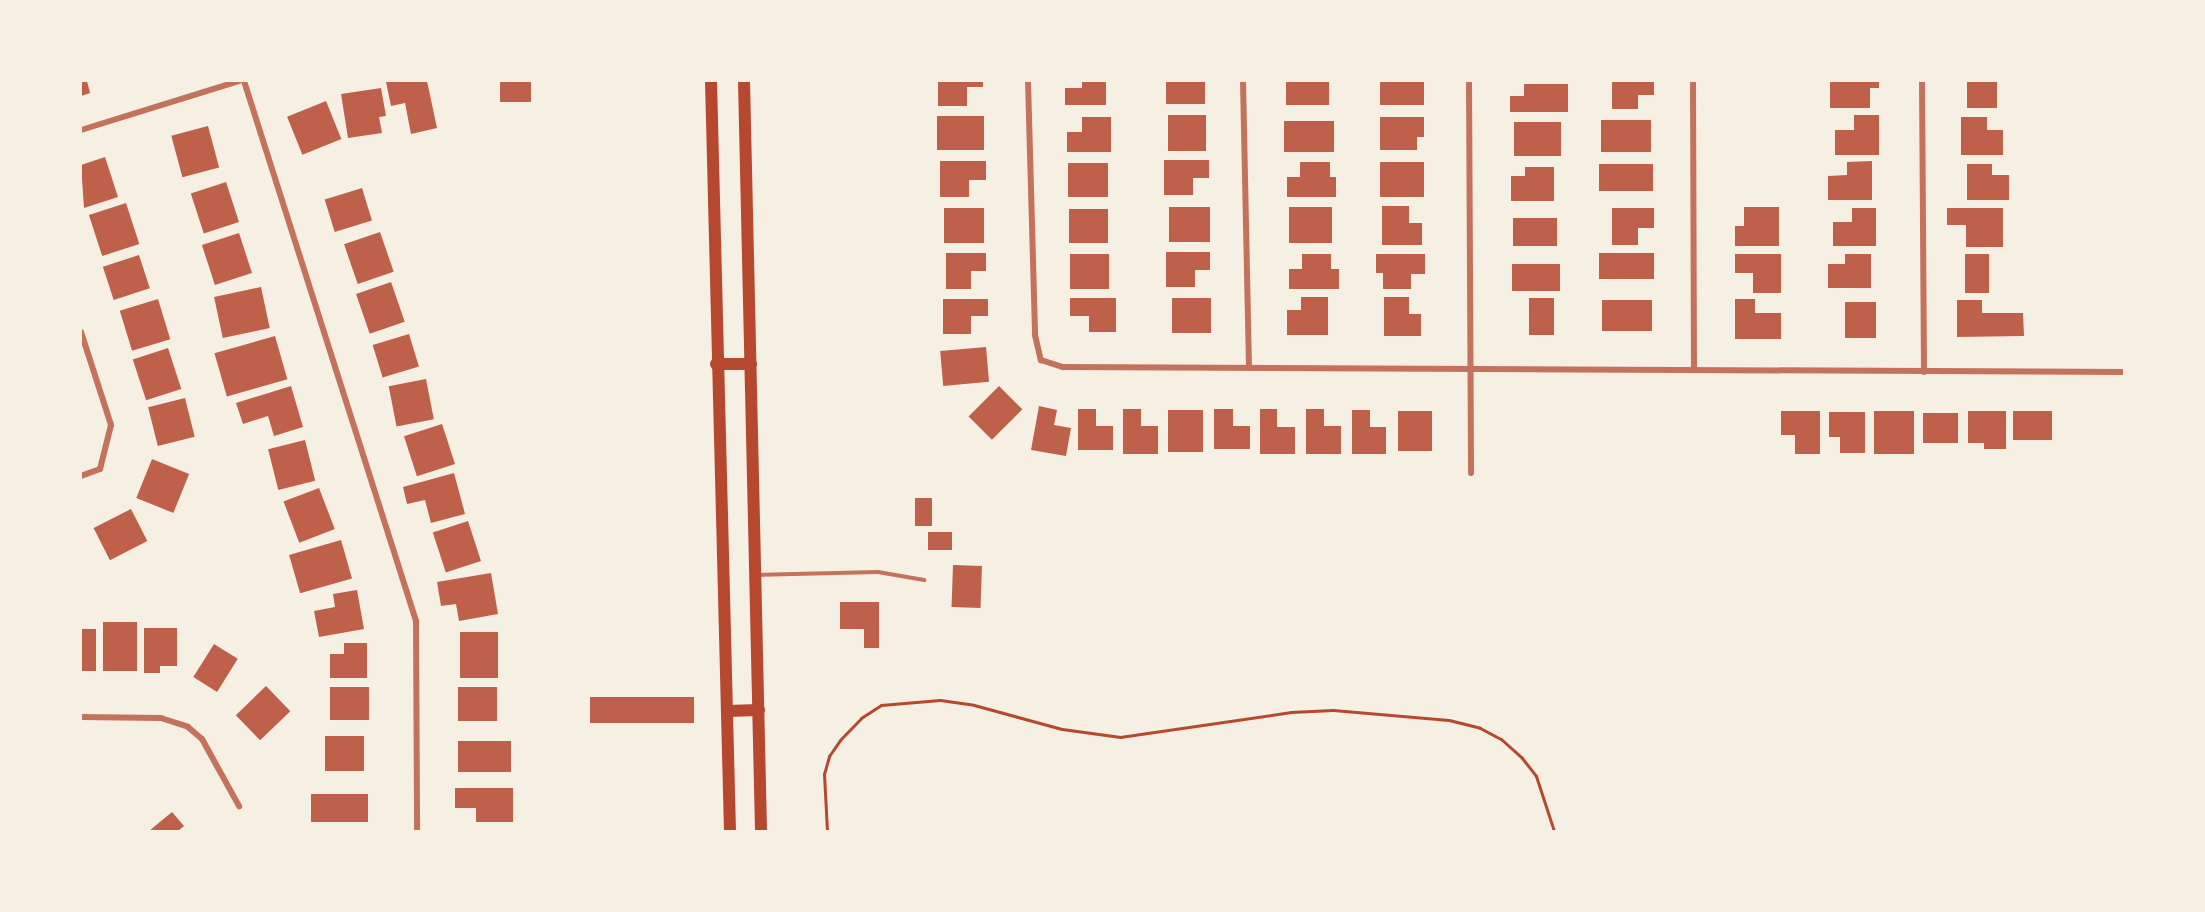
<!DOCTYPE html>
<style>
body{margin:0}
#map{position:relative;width:2205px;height:912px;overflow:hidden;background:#f6efe4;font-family:"Work Sans",sans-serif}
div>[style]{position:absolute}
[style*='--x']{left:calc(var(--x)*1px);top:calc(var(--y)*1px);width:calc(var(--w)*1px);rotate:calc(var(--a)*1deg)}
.building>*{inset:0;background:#bf614a;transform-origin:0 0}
.path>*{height:3px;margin:-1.5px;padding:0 1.5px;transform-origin:1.5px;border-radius:1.5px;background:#b5482f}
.service>*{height:4px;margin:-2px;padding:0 2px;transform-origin:2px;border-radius:2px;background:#c5725c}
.minor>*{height:6px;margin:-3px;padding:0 3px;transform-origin:3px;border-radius:3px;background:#c5725c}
.primary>*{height:12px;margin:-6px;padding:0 6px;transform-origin:6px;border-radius:6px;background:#b5482f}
span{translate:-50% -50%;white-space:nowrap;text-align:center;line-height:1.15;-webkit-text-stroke:4.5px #f6efe4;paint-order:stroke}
.frame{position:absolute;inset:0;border:82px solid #f6efe4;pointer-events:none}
</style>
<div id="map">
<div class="building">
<i style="clip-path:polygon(81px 81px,87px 81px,90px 93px,81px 96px)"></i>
<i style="clip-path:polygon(427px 81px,437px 128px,411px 134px,405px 103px,391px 106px,386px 82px)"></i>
<i style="left:500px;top:81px;width:31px;height:21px"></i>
<i style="clip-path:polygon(938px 81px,983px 81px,983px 87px,967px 87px,967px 106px,938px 106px)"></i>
<i style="clip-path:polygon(1082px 81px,1106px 81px,1106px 105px,1065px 105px,1065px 88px,1082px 88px)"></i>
<i style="left:1166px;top:81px;width:39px;height:23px"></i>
<i style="left:1286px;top:81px;width:43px;height:24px"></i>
<i style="left:1380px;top:81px;width:44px;height:24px"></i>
<i style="clip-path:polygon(1612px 81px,1654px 81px,1654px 95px,1638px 95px,1638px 109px,1612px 109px)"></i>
<i style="clip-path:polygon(1830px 81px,1879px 81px,1879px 88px,1870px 88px,1870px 108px,1830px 108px)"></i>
<i style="left:1967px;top:81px;width:30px;height:27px"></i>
<i style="clip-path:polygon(1524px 84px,1568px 84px,1568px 112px,1510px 112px,1510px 96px,1524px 96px)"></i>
<i style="clip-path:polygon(381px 88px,386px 116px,379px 117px,382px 133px,348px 138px,341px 94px)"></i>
<i style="left:326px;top:101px;width:41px;height:42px;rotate:68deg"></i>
<i style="left:1168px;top:115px;width:38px;height:36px"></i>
<i style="clip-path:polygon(1854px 115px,1879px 115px,1879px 155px,1835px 155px,1835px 130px,1854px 130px)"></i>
<i style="left:937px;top:116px;width:47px;height:34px"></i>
<i style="clip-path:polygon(1082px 117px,1111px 117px,1111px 152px,1067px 152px,1067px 132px,1082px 132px)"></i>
<i style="clip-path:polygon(1380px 117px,1424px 117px,1424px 137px,1417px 137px,1417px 150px,1380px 150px)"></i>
<i style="clip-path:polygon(1961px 117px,1987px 117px,1987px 130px,2003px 130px,2003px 155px,1961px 155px)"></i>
<i style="left:1601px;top:120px;width:50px;height:32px"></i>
<i style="left:1284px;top:121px;width:50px;height:31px"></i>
<i style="left:1514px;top:122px;width:47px;height:34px"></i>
<i style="left:208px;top:126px;width:43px;height:38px;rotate:75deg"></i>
<i style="clip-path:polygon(105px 157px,118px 197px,84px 208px,81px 165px)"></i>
<i style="clip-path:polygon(1164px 160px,1209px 160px,1209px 178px,1193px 178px,1193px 195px,1164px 195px)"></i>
<i style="clip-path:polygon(940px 161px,986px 161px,986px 180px,969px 180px,969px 197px,940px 197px)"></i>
<i style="clip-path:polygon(1872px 161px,1872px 200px,1828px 200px,1828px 176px,1847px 175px,1847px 162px)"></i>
<i style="clip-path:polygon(1300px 162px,1330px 162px,1330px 177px,1336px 177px,1336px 197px,1287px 197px,1287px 177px,1300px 177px)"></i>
<i style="left:1380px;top:162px;width:44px;height:35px"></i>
<i style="left:1068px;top:163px;width:40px;height:34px"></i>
<i style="left:1599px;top:164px;width:54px;height:27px"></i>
<i style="clip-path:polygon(1967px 164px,1992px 164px,1992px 175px,2009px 175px,2009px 200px,1967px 200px)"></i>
<i style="clip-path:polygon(1525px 167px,1554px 167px,1554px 201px,1511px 201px,1511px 176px,1525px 176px)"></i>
<i style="left:226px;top:182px;width:42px;height:37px;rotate:72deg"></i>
<i style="left:362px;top:188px;width:34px;height:39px;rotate:73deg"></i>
<i style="left:126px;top:203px;width:43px;height:39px;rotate:72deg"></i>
<i style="clip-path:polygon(1382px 206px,1409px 206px,1409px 223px,1422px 223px,1422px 245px,1382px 245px)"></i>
<i style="left:1169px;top:207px;width:41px;height:35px"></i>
<i style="left:1289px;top:207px;width:43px;height:36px"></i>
<i style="clip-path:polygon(1744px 207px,1779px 207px,1779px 246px,1735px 246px,1735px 226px,1744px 226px)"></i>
<i style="left:944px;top:208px;width:40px;height:35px"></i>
<i style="clip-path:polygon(1612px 208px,1654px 208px,1654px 228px,1638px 228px,1638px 245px,1612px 245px)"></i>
<i style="clip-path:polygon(1852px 208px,1876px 208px,1876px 246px,1833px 246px,1833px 222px,1852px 222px)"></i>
<i style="clip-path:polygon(1947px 208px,2003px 208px,2003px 247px,1966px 247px,1966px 225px,1947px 225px)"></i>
<i style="left:1069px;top:209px;width:39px;height:34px"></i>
<i style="left:1513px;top:218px;width:44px;height:28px"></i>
<i style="left:380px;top:232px;width:42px;height:38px;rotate:71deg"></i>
<i style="left:239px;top:233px;width:42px;height:39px;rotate:72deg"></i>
<i style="clip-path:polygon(1166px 252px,1210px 252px,1210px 270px,1195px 270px,1195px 287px,1166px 287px)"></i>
<i style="clip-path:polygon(946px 253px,986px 253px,986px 271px,971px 271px,971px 289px,946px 289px)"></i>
<i style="left:1599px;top:253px;width:55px;height:26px"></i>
<i style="left:1070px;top:254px;width:39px;height:35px"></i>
<i style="clip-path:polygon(1302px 254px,1331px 254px,1331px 269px,1339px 269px,1339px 289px,1289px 289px,1289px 269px,1302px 269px)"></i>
<i style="clip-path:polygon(1376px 254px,1425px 254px,1425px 274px,1411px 274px,1411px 289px,1383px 289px,1383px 273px,1376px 273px)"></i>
<i style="clip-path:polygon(1735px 254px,1781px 254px,1781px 293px,1753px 293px,1753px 273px,1735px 273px)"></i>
<i style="clip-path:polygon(1845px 254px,1871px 254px,1871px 288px,1828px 288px,1828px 264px,1845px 264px)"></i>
<i style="left:1965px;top:254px;width:24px;height:39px"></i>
<i style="left:139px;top:255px;width:35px;height:38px;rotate:72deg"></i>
<i style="left:1512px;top:264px;width:48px;height:27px"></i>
<i style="left:391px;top:282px;width:42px;height:37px;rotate:71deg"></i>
<i style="left:261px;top:287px;width:42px;height:48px;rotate:78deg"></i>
<i style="clip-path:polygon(1301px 297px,1328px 297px,1328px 335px,1287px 335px,1287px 310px,1301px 310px)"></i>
<i style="clip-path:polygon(1384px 297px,1409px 297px,1409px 314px,1421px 314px,1421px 336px,1384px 336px)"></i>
<i style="clip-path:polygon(1070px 298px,1116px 298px,1116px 332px,1089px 332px,1089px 316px,1070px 316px)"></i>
<i style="left:1172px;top:298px;width:39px;height:35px"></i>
<i style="left:1529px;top:298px;width:25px;height:37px"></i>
<i style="left:158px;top:299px;width:42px;height:40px;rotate:73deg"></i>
<i style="clip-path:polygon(943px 299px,988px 299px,988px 316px,971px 316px,971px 334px,943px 334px)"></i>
<i style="clip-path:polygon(1735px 299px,1755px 299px,1755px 313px,1781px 313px,1781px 339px,1735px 339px)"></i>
<i style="left:1602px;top:300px;width:50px;height:31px"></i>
<i style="clip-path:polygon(1957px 300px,1982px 300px,1982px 313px,2023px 313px,2024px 336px,1957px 337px)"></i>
<i style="left:1845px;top:302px;width:31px;height:36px"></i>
<i style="left:409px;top:334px;width:34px;height:38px;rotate:73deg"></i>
<i style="left:275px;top:336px;width:45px;height:63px;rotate:74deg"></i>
<i style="left:986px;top:347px;width:35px;height:46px;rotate:85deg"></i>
<i style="left:168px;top:348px;width:43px;height:37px;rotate:72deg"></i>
<i style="left:426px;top:379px;width:41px;height:38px;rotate:79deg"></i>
<i style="clip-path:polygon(291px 386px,303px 427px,274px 436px,268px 416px,243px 424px,236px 403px)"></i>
<i style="left:999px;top:386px;width:33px;height:43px;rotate:45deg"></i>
<i style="left:185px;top:398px;width:40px;height:38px;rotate:76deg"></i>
<i style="clip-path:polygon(1039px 406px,1057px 410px,1054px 425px,1071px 428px,1066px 456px,1031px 450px)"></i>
<i style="clip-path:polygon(1078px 409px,1096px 409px,1096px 426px,1113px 426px,1113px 450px,1078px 450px)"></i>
<i style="clip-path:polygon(1123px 409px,1141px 409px,1141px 426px,1158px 426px,1158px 454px,1123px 454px)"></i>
<i style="clip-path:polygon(1214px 409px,1233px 409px,1233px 426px,1250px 426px,1250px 449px,1214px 449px)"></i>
<i style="clip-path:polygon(1260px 409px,1277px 409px,1277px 427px,1295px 427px,1295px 454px,1260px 454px)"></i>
<i style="clip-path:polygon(1306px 409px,1324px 409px,1324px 426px,1341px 426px,1341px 454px,1306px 454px)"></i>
<i style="left:1168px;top:410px;width:35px;height:42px"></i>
<i style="clip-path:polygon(1352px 410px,1370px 410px,1370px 427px,1386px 427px,1386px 454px,1352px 454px)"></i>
<i style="left:1398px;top:411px;width:34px;height:40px"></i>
<i style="clip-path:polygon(1781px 411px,1820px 411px,1820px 454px,1795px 454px,1795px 435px,1781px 435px)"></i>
<i style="left:1874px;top:411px;width:40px;height:43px"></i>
<i style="clip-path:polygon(1968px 411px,2006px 411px,2006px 449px,1984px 449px,1984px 443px,1968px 443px)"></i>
<i style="left:2013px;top:411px;width:39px;height:29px"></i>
<i style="clip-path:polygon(1829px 412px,1865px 412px,1865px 453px,1840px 453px,1840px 437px,1829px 437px)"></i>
<i style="left:1923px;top:413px;width:35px;height:30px"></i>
<i style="left:442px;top:424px;width:42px;height:40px;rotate:72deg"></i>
<i style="left:305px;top:440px;width:42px;height:38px;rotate:76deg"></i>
<i style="left:152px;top:459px;width:40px;height:42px;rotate:22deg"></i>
<i style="clip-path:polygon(454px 473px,465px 514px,431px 523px,425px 500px,407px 504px,403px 487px)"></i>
<i style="left:319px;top:488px;width:44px;height:38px;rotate:69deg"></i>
<i style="left:915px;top:498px;width:17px;height:28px"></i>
<i style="left:131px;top:509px;width:36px;height:42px;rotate:63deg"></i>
<i style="left:468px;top:521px;width:42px;height:37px;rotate:72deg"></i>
<i style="left:928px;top:532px;width:24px;height:18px"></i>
<i style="left:341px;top:540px;width:40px;height:54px;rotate:74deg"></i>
<i style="left:953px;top:565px;width:29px;height:42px;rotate:2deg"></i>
<i style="clip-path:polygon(491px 573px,498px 614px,459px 621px,456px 604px,441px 606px,437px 582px)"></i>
<i style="clip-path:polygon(357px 590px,364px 629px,319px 637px,314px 611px,335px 607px,333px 594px)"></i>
<i style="clip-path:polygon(840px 602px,879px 602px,879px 648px,864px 648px,864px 629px,840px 629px)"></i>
<i style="left:103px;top:622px;width:34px;height:49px"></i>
<i style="clip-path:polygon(144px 628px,177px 628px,177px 666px,160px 666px,160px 673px,144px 673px)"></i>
<i style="left:81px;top:629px;width:15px;height:42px"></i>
<i style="left:460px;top:632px;width:38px;height:46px"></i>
<i style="clip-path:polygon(344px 643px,367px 643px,367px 678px,330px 678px,330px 654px,344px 654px)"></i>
<i style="left:214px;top:644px;width:28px;height:39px;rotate:32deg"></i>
<i style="left:266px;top:686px;width:35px;height:42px;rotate:46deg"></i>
<i style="left:330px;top:687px;width:39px;height:33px"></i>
<i style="left:458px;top:687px;width:39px;height:34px"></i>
<i style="left:590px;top:697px;width:104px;height:26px"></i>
<i style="left:364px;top:736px;width:35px;height:39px;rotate:90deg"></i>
<i style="left:458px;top:741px;width:53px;height:31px"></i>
<i style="clip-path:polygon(455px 788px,513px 788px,513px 822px,476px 822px,476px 808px,455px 808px)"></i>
<i style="left:311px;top:794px;width:57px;height:28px"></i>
<i style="clip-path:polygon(172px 812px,184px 826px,178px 831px,149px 831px)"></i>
</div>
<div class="path">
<i style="--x:827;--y:831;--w:57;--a:-93"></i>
<i style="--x:824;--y:774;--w:19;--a:-74"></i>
<i style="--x:829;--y:756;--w:19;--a:-55"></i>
<i style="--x:840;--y:740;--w:30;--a:-46"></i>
<i style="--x:861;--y:718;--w:24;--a:-33"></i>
<i style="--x:881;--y:705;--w:59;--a:-4.8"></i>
<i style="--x:940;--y:700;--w:34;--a:8"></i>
<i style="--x:974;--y:705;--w:91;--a:15.3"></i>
<i style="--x:1062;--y:729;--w:59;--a:7.9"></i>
<i style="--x:1120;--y:737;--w:173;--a:-8.3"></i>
<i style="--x:1291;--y:712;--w:42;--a:-2.7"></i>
<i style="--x:1333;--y:710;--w:116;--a:4.9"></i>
<i style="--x:1449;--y:720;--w:32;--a:14"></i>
<i style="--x:1480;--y:728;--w:24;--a:28"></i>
<i style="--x:1501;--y:739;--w:28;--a:42"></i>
<i style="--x:1522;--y:758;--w:23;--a:52"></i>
<i style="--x:1536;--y:776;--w:58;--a:71.9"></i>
</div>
<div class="service">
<i style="--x:756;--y:575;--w:122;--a:-1.4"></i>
<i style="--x:878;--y:572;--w:47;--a:9.9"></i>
</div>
<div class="minor">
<i style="--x:244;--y:81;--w:567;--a:72.33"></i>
<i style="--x:416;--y:621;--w:210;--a:89.7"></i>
<i style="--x:1028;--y:81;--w:254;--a:88.4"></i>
<i style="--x:1035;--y:335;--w:26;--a:77"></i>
<i style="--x:1041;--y:360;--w:23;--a:18"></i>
<i style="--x:1063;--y:367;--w:1061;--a:0.27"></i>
<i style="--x:1243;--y:81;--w:287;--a:88.8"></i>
<i style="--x:1469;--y:81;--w:392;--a:89.7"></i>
<i style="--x:1693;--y:81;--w:288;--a:89.8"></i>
<i style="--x:1922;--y:81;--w:291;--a:89.6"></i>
<i style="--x:81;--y:130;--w:165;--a:-17.2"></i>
<i style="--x:81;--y:332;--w:98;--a:72.1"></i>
<i style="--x:111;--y:425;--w:45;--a:104"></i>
<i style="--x:100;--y:469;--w:20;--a:160"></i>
<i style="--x:81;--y:717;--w:80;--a:0.7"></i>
<i style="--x:161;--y:718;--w:28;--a:18"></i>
<i style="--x:188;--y:727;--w:18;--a:41"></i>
<i style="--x:202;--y:739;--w:77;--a:61.1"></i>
</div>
<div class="primary">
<i style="--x:711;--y:81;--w:750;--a:88.55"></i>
<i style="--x:744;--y:81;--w:750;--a:88.7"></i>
<i style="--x:716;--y:364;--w:35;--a:0"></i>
<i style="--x:727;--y:711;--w:32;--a:-2"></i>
</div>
<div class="frame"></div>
</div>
